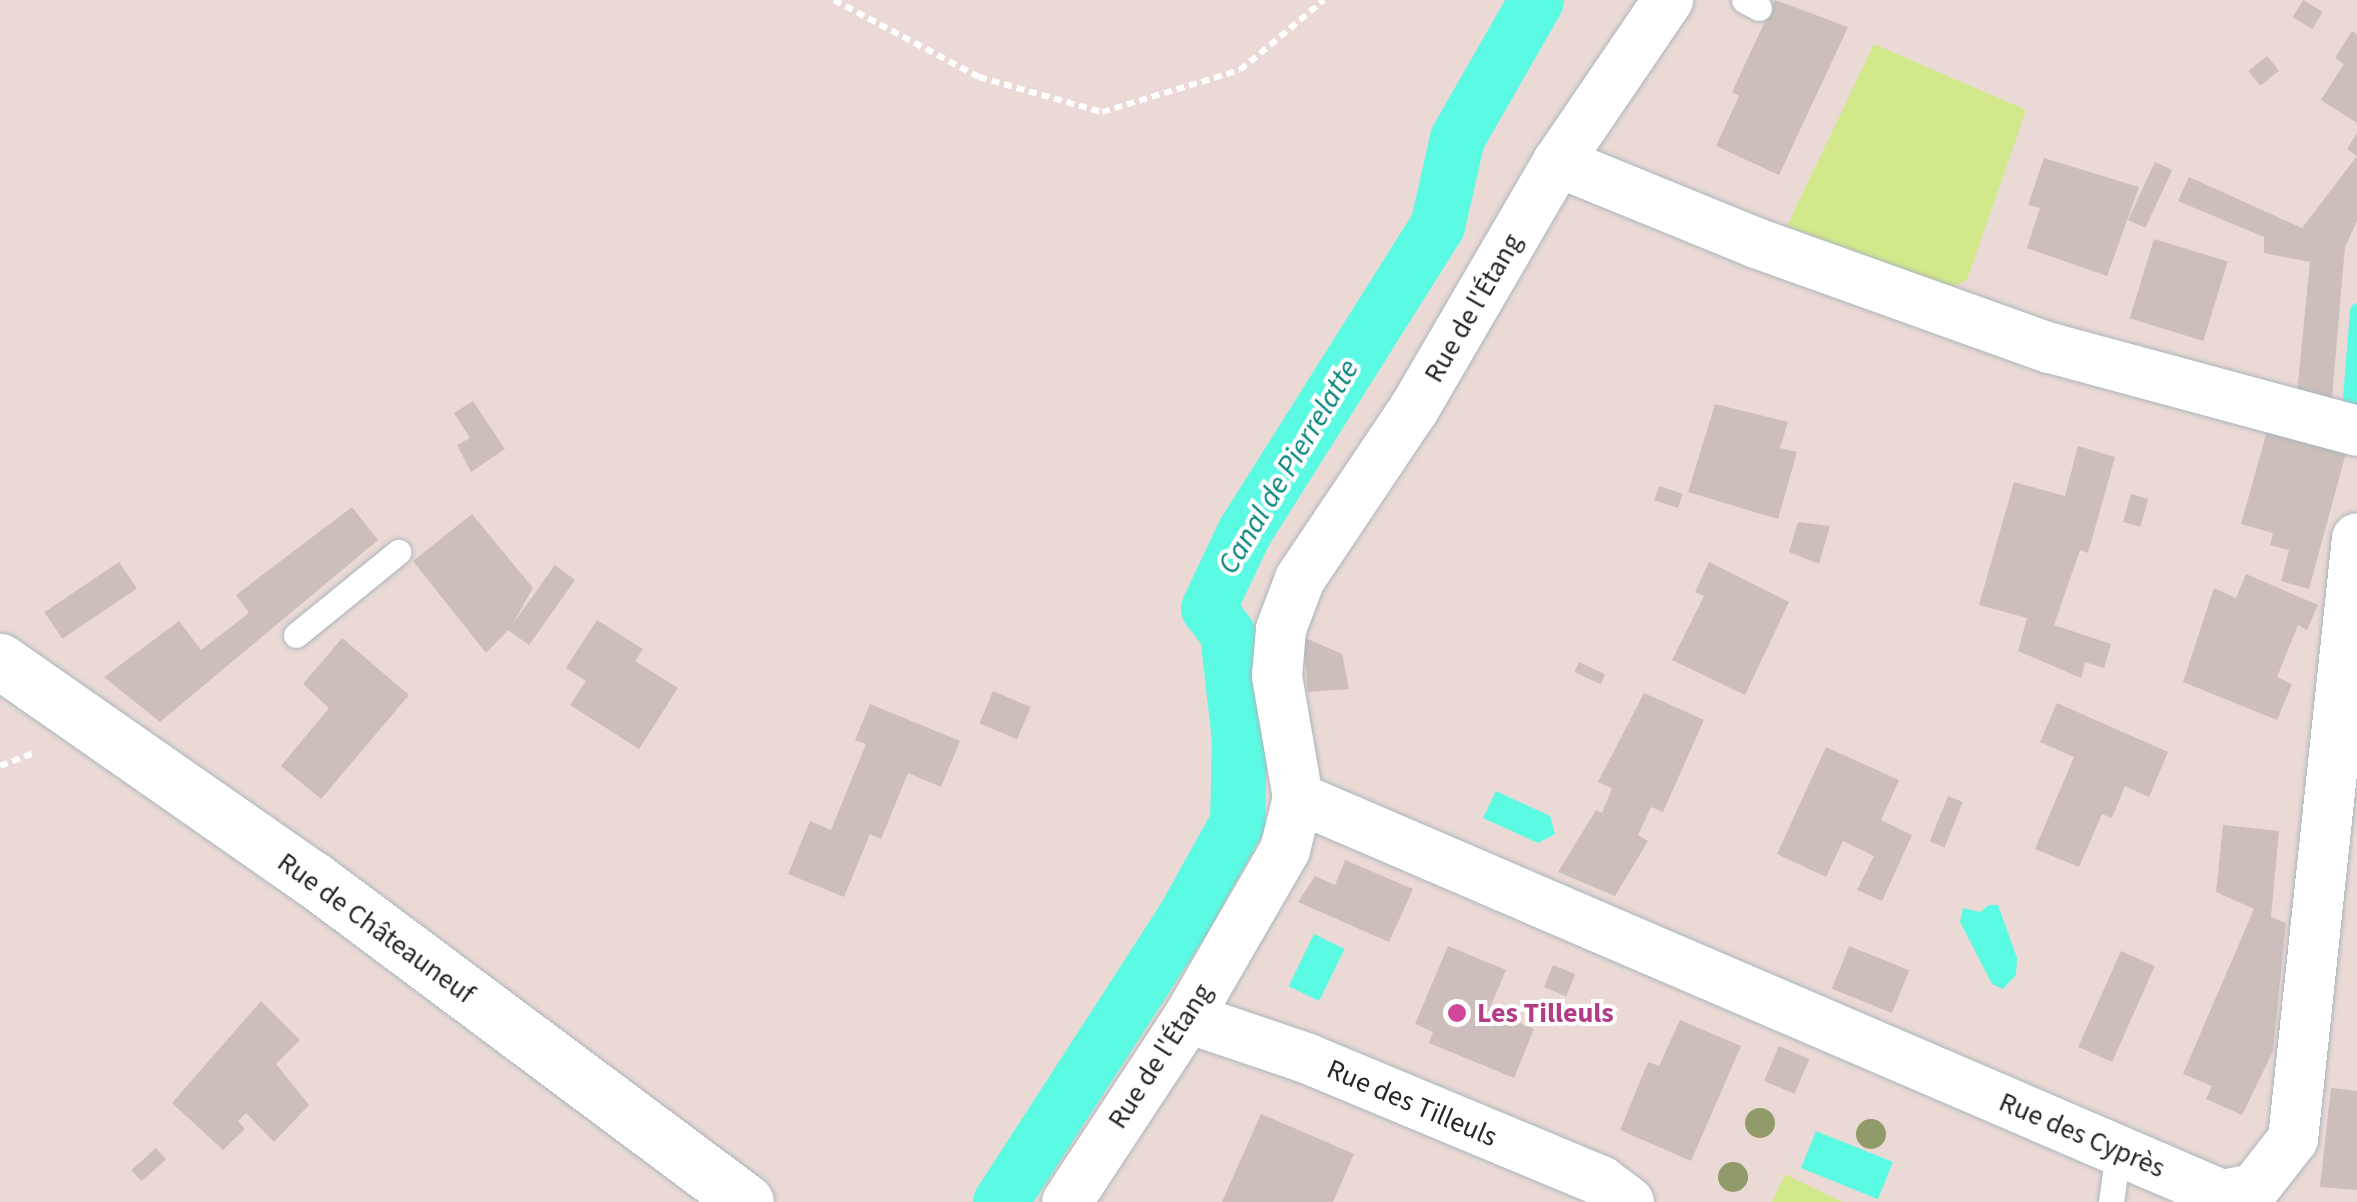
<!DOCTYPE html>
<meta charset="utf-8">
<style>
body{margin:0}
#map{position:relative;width:2357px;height:1202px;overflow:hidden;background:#ebd9d5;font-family:"Source Sans 3",sans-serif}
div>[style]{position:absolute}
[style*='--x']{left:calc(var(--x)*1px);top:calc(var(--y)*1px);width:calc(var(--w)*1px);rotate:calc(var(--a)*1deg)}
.green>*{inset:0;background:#d2e98b}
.water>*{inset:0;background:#5bfbe3;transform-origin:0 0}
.stream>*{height:15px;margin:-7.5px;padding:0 7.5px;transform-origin:7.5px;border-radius:7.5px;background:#5bfbe3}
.canal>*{height:55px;margin:-27.5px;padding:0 27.5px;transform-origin:27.5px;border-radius:27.5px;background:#5bfbe3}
.building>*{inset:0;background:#ccbebb;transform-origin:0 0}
.path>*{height:6px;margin-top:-3px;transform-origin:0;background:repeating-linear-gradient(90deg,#fff 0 8px,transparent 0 13px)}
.roads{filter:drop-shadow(0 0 2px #aab5bc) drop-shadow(0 0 2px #aab5bc)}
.service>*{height:25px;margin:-12.5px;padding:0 12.5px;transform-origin:12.5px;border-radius:12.5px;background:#fff}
.minor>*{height:50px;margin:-25px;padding:0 25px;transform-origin:25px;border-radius:25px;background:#fff}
.secondary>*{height:55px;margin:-27.5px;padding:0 27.5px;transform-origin:27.5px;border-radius:27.5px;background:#fff}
.trees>*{width:30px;height:30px;margin:-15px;border-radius:50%;background:#919b69}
.dots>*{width:28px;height:28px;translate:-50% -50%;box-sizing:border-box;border:5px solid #fff;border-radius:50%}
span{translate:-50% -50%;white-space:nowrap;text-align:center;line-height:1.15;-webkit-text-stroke:8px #fff;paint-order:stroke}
.street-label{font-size:28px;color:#262626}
.hotel-label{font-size:28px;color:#b23c85;font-weight:700}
.left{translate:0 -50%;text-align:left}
.water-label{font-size:30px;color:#03847b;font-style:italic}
</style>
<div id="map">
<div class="green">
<i style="clip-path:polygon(1874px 44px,2026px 110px,1967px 280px,1947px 290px,1787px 226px)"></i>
<i style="clip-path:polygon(1785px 1174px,1842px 1202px,1772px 1202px)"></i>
</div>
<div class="water">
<i style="clip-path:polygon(1496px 791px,1550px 816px,1555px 834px,1538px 843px,1483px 818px)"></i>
<i style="clip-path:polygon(1989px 905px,1998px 905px,2017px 958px,2016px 975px,2003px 989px,1992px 984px,1960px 922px,1963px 908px,1980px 912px)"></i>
<i style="left:1314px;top:934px;width:34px;height:58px;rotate:26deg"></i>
<i style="left:1816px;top:1131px;width:83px;height:40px;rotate:22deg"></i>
</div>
<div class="stream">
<i style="--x:2349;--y:410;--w:100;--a:-85.4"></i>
</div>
<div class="canal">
<i style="--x:1000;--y:1202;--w:337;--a:-57.1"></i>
<i style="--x:1183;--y:919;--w:111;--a:-60.9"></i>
<i style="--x:1237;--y:822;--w:83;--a:-88.6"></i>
<i style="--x:1239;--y:739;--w:107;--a:-96.5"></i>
<i style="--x:1227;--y:633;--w:31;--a:-127"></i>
<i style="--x:1208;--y:608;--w:84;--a:-64.7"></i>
<i style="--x:1244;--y:532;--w:362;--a:-57.8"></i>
<i style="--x:1437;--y:226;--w:90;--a:-77.2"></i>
<i style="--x:1457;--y:138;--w:159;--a:-60.2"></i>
</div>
<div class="building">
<i style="clip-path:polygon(1775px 0,1848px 27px,1779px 175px,1716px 146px,1739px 96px,1732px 92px)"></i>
<i style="left:2303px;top:0;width:23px;height:20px;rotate:31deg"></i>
<i style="clip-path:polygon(2352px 31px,2357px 34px,2357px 123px,2321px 100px,2344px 64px,2335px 58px)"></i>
<i style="left:2267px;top:56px;width:19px;height:24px;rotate:51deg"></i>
<i style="clip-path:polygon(2357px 133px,2357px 156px,2347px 149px)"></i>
<i style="clip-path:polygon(2357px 156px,2357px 221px,2345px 247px,2331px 409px,2296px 403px,2310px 262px,2264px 253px,2264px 237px,2178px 201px,2189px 177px,2302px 228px)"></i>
<i style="clip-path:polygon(2044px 158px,2139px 187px,2107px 276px,2027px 248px,2040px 208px,2028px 205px)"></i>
<i style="left:2155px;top:162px;width:19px;height:64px;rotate:25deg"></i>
<i style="left:2154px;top:239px;width:77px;height:83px;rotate:17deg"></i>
<i style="clip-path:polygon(473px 401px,505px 449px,471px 472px,457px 445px,470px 438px,454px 413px)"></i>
<i style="clip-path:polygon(1715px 404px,1788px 422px,1780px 448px,1797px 452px,1778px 519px,1688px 492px)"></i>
<i style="clip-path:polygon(2271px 417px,2350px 438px,2309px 589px,2281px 581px,2289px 550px,2270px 545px,2273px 533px,2241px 524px)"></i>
<i style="clip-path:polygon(2078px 446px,2115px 457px,2088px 553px,2080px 550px,2054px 625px,2111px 644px,2104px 668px,2085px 662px,2081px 678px,2018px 651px,2027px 618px,1979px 605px,2014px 482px,2065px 496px)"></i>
<i style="left:1659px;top:486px;width:25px;height:15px;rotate:18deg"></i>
<i style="left:2131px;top:494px;width:18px;height:29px;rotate:16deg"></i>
<i style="clip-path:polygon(352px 507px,378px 540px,160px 722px,104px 677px,179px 621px,201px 650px,249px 613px,236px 595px)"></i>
<i style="clip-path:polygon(472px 514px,533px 588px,512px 625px,555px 565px,575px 580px,529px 645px,508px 630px,486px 653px,413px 561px)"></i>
<i style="clip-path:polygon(1798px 522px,1830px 526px,1819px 564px,1789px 552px)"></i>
<i style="left:119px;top:562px;width:32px;height:90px;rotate:56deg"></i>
<i style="clip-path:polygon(1709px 562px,1789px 602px,1745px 695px,1672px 660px,1704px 596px,1695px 592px)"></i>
<i style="clip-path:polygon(2246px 574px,2318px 605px,2307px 630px,2298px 625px,2277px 677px,2292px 684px,2277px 720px,2183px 682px,2214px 588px,2236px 598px)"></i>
<i style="clip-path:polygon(597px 620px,643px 649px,635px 661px,678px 688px,639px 749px,570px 705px,586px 681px,566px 668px)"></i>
<i style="clip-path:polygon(1303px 637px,1342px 654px,1349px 689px,1308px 692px)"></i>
<i style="clip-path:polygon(342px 638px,409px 695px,321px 799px,281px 766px,329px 708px,303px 684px)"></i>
<i style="left:1579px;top:662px;width:29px;height:11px;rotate:25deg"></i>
<i style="left:993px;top:691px;width:41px;height:35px;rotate:23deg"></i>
<i style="clip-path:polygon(1644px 693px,1704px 720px,1663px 812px,1651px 807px,1638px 835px,1648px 841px,1615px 896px,1558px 872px,1596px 810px,1602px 813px,1612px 788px,1598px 782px)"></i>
<i style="clip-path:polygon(2057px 703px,2168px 752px,2149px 797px,2125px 786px,2112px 818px,2102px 814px,2079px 867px,2035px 849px,2074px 757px,2040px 742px)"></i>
<i style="clip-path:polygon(870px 704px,960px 741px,941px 787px,908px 773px,881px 839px,870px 834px,844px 897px,788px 874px,810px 821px,831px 830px,866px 744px,855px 740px)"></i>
<i style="clip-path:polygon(1826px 747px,1899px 780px,1881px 820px,1912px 835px,1882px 901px,1857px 890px,1874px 856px,1843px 841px,1826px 877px,1777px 854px)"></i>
<i style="left:1948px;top:796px;width:16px;height:49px;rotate:22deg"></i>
<i style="clip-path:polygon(2223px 825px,2279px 831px,2271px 917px,2286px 923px,2273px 1051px,2242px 1115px,2206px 1099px,2212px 1086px,2183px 1074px,2254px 909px,2216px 892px)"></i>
<i style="clip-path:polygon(1345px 860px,1413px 889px,1389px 942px,1298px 902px,1315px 876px,1335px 885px)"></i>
<i style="clip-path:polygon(1448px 946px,1506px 970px,1489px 1010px,1534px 1029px,1514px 1078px,1429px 1043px,1433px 1032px,1415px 1024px)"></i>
<i style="left:1849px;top:946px;width:65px;height:46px;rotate:22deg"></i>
<i style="left:2121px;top:951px;width:37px;height:105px;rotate:24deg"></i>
<i style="left:1553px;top:965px;width:24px;height:24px;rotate:22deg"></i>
<i style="clip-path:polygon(261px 1001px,300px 1040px,276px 1064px,309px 1105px,274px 1142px,246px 1113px,238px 1121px,245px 1129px,223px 1150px,172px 1103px)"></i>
<i style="clip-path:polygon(1680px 1020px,1741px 1046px,1691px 1161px,1620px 1130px,1648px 1062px,1659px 1066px)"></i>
<i style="left:1779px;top:1046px;width:33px;height:38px;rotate:23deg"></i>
<i style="clip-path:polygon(2331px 1088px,2357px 1091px,2357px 1190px,2320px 1187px)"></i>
<i style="clip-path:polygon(1261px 1114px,1354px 1154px,1333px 1202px,1222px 1202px)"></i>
<i style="left:156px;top:1148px;width:15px;height:33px;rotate:48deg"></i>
</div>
<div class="path">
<i style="--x:834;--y:0;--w:164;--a:28"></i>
<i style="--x:979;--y:77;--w:128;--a:15.9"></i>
<i style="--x:1102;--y:112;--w:144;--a:-16.9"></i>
<i style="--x:1240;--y:70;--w:109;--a:-39.8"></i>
<i style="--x:0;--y:766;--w:39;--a:-21"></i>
</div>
<div class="roads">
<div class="service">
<i style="--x:1744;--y:0;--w:17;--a:28"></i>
<i style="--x:296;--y:635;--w:132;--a:-39.1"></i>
<i style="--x:2111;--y:1202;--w:51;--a:-82.2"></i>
</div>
<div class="minor">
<i style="--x:1558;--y:162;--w:214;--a:22.2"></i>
<i style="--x:1756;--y:243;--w:312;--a:19.7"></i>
<i style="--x:2050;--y:348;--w:318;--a:15.1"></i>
<i style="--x:1298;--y:798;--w:1006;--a:23.25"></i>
<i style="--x:2222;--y:1195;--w:33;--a:-11"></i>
<i style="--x:2254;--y:1189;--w:63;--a:-52"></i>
<i style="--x:2293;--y:1139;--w:604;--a:-83.92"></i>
<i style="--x:1188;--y:1018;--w:125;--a:18.7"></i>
<i style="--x:1306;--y:1058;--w:320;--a:22.6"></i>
<i style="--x:1601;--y:1181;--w:35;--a:37"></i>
<i style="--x:1067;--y:1202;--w:220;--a:-56.7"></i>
<i style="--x:1188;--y:1018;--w:194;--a:-60"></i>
<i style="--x:1285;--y:850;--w:54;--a:-76"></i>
<i style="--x:1298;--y:798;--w:124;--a:-99.8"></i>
<i style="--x:1277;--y:676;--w:47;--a:-85.1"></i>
<i style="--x:1281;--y:629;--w:53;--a:-69.2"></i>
<i style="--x:1300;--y:579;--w:205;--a:-56.2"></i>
<i style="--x:1414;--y:409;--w:286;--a:-59.8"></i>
<i style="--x:1558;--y:162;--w:196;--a:-55.8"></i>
</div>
<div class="secondary">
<i style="--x:0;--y:661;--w:381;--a:34.9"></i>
<i style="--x:313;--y:879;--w:540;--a:36.72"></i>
</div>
</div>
<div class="trees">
<i style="left:1760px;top:1123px"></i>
<i style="left:1871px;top:1134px"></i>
<i style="left:1733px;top:1177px"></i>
</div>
<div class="dots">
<i style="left:1457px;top:1013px;background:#d1479c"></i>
</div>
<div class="street-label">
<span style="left:1473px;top:308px;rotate:-60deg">Rue de l'Étang</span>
<span style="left:376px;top:928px;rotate:36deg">Rue de Châteauneuf</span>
<span style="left:1160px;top:1056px;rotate:-57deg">Rue de l'Étang</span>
<span style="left:1412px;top:1103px;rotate:23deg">Rue des Tilleuls</span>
<span style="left:2082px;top:1135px;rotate:23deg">Rue des Cyprès</span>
</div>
<div class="hotel-label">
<span class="left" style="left:1477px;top:1013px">Les Tilleuls</span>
</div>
<div class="water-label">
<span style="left:1289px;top:467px;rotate:-59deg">Canal de Pierrelatte</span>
</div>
</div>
